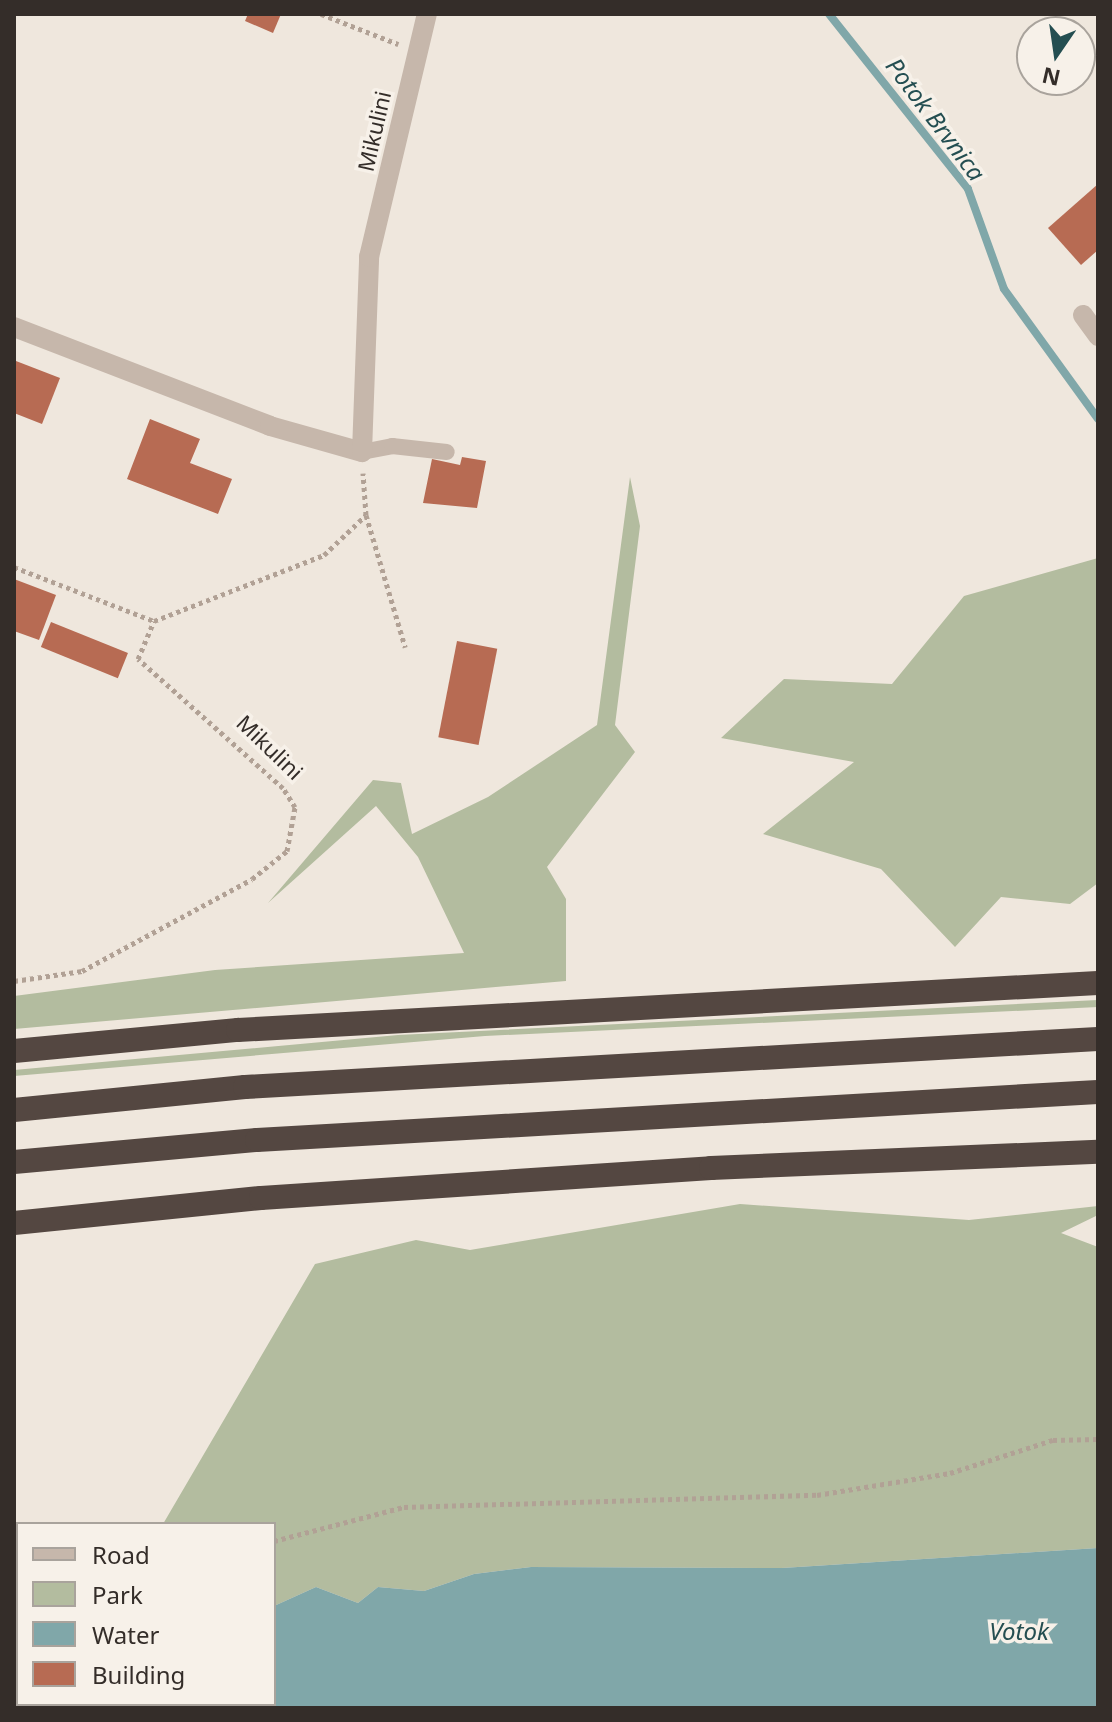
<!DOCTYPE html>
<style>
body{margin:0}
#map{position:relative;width:1112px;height:1722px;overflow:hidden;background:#efe7dd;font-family:"Noto Sans",sans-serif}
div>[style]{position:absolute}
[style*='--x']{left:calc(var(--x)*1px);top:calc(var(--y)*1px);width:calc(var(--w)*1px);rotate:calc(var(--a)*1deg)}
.green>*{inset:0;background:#b3bc9f}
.water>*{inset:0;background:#80a7a9}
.stream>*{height:8px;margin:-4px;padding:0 4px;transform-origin:4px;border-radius:4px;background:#80a7a9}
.building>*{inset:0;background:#b76b53;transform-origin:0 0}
.path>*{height:5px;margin-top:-2.5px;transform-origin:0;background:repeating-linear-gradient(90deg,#b1a195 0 4px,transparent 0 8px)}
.service>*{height:16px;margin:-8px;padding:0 8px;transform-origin:8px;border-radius:8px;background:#c6b7ab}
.minor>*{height:20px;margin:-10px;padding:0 10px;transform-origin:10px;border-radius:10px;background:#c6b7ab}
.motorway>*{height:24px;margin:-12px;padding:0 12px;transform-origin:12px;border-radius:12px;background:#544741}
span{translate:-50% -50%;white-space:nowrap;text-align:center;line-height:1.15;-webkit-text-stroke:7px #f7f1e9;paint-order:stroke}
.street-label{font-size:22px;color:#342d29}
.water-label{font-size:24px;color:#244e51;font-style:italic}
.frame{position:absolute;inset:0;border:16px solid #342d29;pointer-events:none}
.legend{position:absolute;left:16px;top:1522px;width:260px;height:184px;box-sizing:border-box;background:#f7f1e9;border:2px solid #a9a39c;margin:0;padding:10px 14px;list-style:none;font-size:24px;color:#342d29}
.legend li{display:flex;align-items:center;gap:16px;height:40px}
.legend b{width:40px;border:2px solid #a9a39c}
.north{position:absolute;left:1016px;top:16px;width:80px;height:80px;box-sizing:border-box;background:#f7f1e9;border:2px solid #a9a39c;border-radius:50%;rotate:193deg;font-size:22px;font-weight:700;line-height:32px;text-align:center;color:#342d29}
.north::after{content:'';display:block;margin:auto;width:28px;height:36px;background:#244e51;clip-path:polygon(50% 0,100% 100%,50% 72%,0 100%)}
</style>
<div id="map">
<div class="green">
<i style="clip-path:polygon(630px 477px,640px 526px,615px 725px,635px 752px,547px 867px,566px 899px,566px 981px,14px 1029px,14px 996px,215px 970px,464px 953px,418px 857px,376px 806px,268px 903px,373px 780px,401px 783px,412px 834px,488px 797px,597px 725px)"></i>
<i style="clip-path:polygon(1098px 558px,1098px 883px,1070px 904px,1001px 897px,955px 947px,881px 869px,763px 834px,854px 762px,721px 738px,784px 679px,892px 684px,964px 596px)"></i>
<i style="clip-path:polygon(1098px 1000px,1098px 1007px,485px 1036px,14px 1076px,14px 1070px,398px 1035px)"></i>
<i style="clip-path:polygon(740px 1204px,969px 1220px,1098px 1206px,1098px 1215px,1061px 1233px,1098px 1247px,1098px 1548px,782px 1568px,531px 1567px,474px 1574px,424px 1591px,378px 1587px,358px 1603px,316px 1587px,274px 1606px,274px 1524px,163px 1524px,315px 1264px,416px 1240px,470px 1250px)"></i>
<i style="clip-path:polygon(14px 1663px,18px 1704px,131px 1704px,14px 1708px)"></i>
</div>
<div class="water">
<i style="clip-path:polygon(1098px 1548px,1098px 1708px,128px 1708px,274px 1704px,274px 1606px,316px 1587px,358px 1603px,378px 1587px,424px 1591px,474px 1574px,531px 1567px,782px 1568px)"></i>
</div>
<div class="stream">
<i style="--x:829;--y:14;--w:223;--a:51.5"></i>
<i style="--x:968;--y:189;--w:106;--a:70.2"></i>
<i style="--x:1004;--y:289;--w:160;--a:54.1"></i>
</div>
<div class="building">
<i style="clip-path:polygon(248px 14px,281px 14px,273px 33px,245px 21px)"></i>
<i style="clip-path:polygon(1098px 184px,1098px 250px,1081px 265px,1048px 228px)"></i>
<i style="clip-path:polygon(16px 361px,60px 378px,42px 424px,14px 413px)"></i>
<i style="clip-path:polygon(150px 419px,200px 439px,190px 463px,232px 479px,218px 514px,127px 479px)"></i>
<i style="clip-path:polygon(462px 457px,486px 461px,477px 508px,423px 503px,432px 459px,460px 465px)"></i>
<i style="clip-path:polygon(14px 579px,56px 595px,39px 640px,14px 631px)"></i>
<i style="left:51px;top:622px;width:83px;height:27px;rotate:22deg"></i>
<i style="left:457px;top:641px;width:41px;height:98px;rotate:11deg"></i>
</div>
<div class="path">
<i style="--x:321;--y:14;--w:83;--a:21.3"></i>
<i style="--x:366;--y:515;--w:138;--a:73.5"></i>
<i style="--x:14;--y:567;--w:150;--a:21.1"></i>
<i style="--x:14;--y:981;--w:69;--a:-8.4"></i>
<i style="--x:82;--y:971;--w:193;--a:-28.4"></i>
<i style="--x:252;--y:879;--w:45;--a:-38.7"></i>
<i style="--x:287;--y:851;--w:45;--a:-79.7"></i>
<i style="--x:295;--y:807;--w:22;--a:-122"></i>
<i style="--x:283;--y:788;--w:194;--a:-138.3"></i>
<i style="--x:138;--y:659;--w:41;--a:-67.2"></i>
<i style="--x:154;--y:621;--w:182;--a:-21.2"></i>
<i style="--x:324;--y:555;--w:58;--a:-43.6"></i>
<i style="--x:366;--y:515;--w:42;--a:-94.1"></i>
<i style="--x:274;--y:1541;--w:134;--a:-14.7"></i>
<i style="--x:404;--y:1507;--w:413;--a:-1.7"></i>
<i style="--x:817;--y:1495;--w:135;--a:-9.4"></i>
<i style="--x:950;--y:1473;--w:108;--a:-17.8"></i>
<i style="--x:1053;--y:1440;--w:45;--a:-1.3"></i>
<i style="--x:28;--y:1708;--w:6;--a:-45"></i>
</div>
<div class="service">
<i style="--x:362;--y:452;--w:31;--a:-11"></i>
<i style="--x:392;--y:446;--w:55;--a:6.2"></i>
</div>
<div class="minor">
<i style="--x:1083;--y:315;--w:26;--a:54"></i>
<i style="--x:14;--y:327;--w:274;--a:21.1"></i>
<i style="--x:270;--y:426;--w:96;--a:15.8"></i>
<i style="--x:362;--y:452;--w:195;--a:-87.9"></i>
<i style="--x:369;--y:257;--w:250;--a:-76.6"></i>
</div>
<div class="motorway">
<i style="--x:14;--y:1051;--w:225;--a:-5.4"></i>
<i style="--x:238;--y:1030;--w:861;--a:-3.13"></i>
<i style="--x:14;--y:1110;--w:232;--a:-5.7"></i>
<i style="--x:245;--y:1087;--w:854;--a:-3.22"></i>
<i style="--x:14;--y:1162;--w:244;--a:-5.2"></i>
<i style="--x:257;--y:1140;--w:842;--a:-3.27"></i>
<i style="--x:14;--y:1223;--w:248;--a:-5.8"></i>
<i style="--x:261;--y:1198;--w:451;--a:-3.8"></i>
<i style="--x:711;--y:1168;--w:387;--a:-2.4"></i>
</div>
<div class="street-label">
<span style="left:374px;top:131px;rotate:-77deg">Mikulini</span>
<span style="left:270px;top:747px;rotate:44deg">Mikulini</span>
</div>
<div class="water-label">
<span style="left:936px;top:119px;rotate:53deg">Potok Brvnica</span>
<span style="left:1019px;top:1631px">Votok</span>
</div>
<div class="frame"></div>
<ul class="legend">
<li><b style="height:10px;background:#c6b7ab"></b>Road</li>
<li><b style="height:22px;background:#b3bc9f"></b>Park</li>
<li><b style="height:22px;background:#80a7a9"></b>Water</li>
<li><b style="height:22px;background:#b76b53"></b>Building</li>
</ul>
<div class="north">N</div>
</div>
